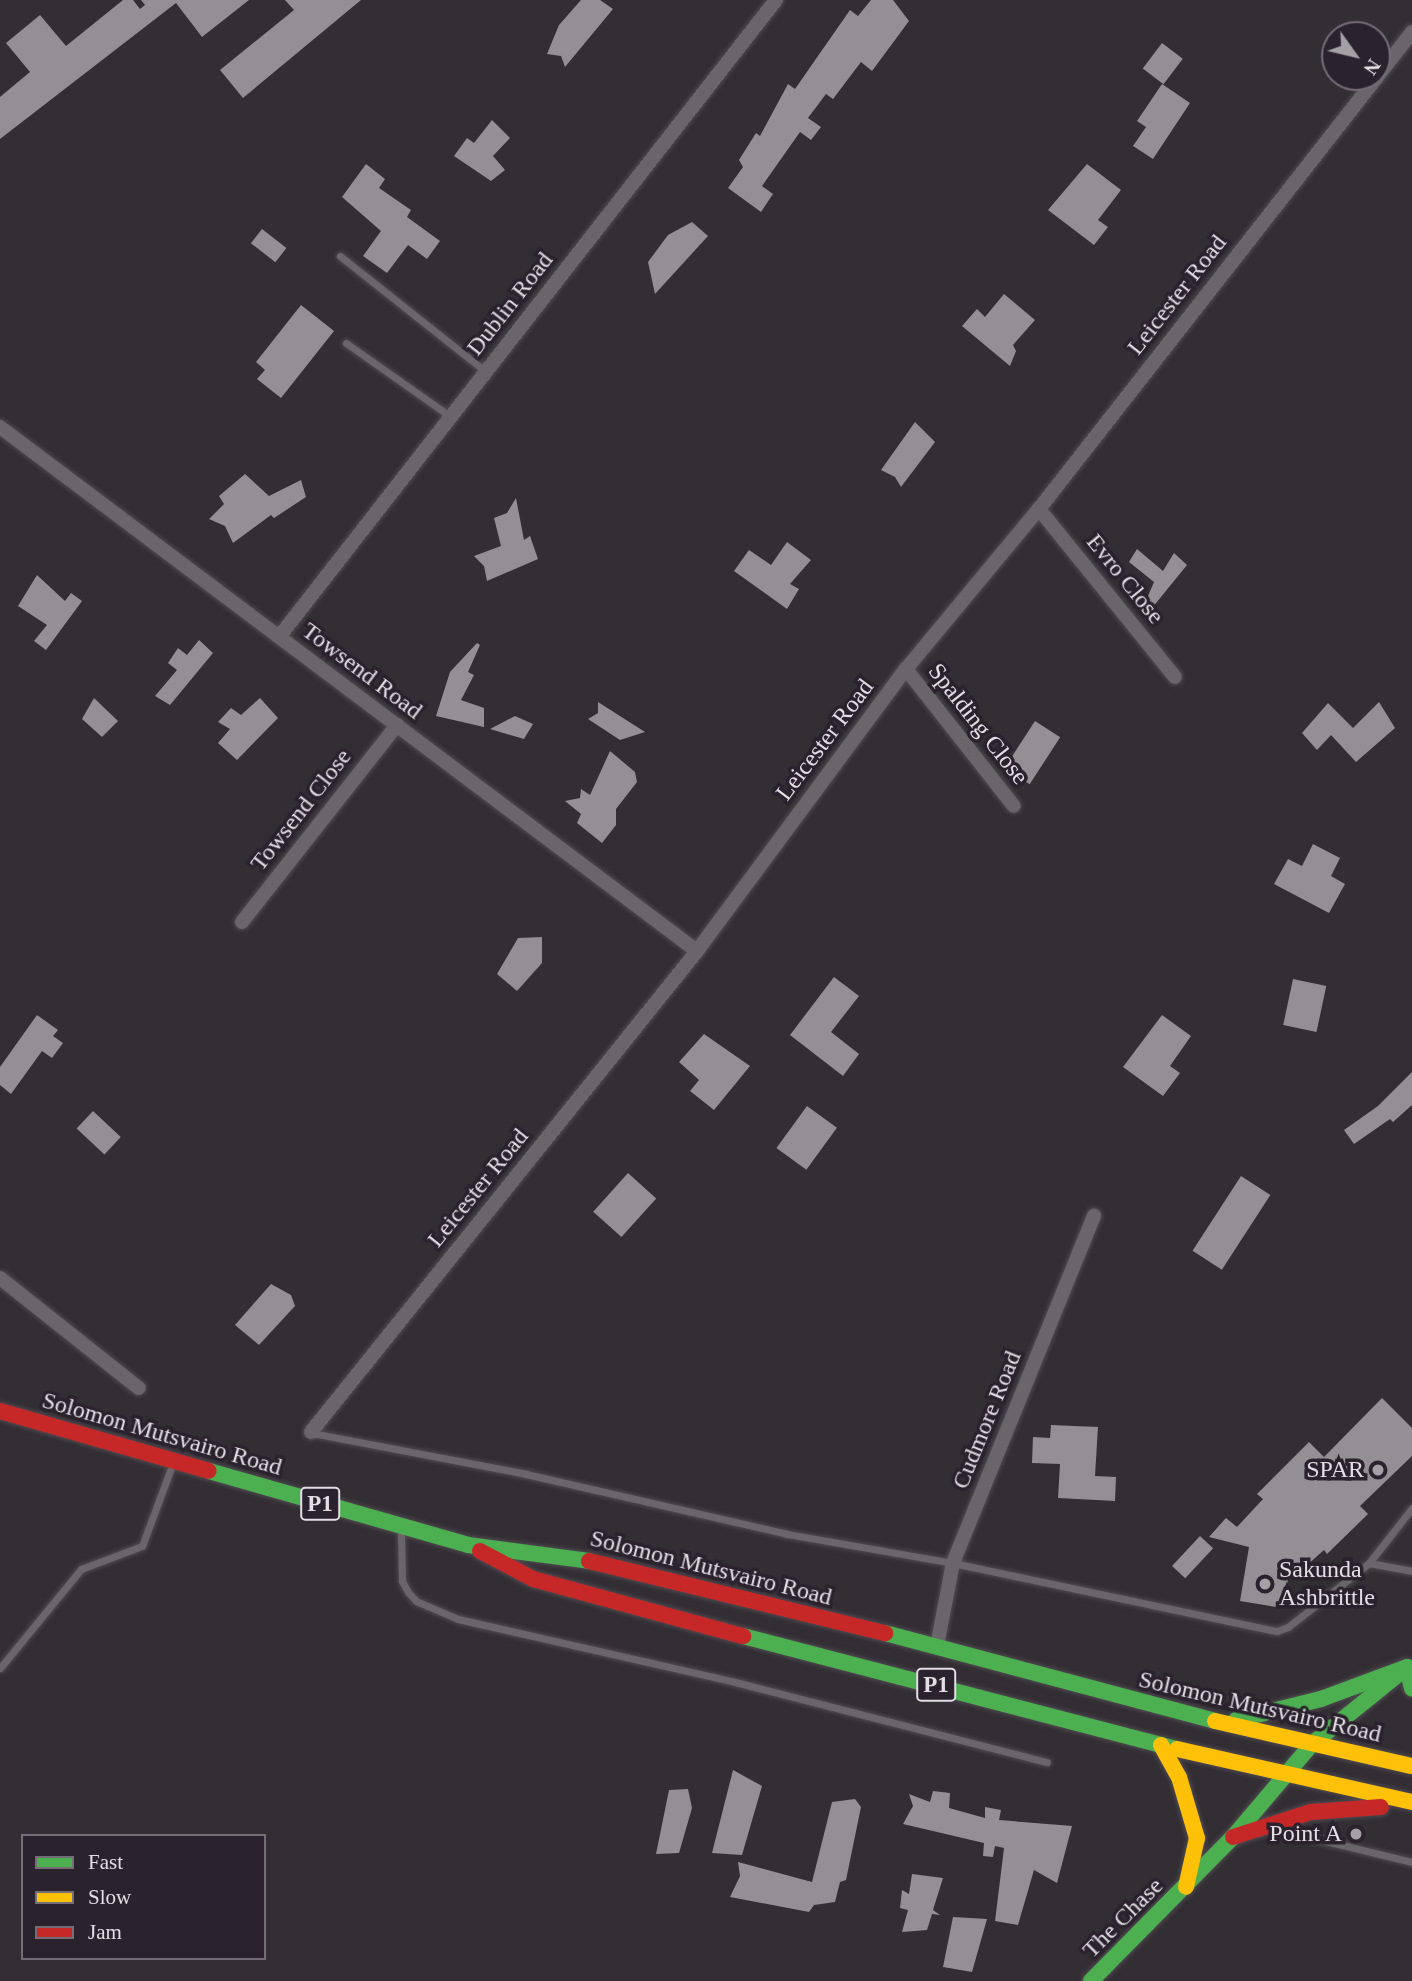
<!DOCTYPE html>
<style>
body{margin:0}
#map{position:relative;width:1412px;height:1981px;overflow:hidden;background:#332e34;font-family:"Times New Roman",serif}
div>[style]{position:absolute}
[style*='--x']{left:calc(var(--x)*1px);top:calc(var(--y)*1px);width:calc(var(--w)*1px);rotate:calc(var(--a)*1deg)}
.building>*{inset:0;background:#948f95;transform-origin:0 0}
.roads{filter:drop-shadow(0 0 2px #4f4a50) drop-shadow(0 0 2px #4f4a50)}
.lane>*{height:7px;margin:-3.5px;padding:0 3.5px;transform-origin:3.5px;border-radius:3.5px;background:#69656a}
.street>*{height:14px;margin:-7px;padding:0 7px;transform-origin:7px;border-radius:7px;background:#69656a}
.fast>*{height:16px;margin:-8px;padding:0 8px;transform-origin:8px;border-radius:8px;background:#4caf50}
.slow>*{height:16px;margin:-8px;padding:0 8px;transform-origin:8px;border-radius:8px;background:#ffc107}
.jam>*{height:16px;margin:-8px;padding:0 8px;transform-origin:8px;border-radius:8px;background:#c62828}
.dots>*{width:19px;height:19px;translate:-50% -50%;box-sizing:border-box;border:4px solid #2a222d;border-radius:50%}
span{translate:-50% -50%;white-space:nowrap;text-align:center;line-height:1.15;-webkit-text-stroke:7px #2a222d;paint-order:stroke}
.shield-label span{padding:2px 5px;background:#2a222d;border:2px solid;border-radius:5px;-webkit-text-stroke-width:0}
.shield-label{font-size:23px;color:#e3dde4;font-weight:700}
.street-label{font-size:24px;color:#e3dde4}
.poi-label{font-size:24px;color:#e3dde4}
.right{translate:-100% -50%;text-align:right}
.left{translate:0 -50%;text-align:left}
.legend{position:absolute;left:21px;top:1834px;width:245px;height:126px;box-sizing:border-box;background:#2a222d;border:2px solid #746d76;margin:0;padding:9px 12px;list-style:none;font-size:21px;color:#e3dde4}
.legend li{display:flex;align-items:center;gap:14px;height:35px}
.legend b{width:35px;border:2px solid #746d76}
.north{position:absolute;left:1321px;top:21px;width:70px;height:70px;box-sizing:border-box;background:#2a222d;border:2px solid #746d76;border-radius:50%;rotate:124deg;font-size:19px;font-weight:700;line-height:28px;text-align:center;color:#e3dde4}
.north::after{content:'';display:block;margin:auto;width:24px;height:32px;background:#a5a0a6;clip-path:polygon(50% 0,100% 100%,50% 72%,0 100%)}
</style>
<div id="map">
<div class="building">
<i style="clip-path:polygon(123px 0,133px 0,140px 9px,145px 5px,141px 0,249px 0,202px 37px,176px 3px,0 139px,0 97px,30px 72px,6px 43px,40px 15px,66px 46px)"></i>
<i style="clip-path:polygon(285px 0,361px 0,243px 98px,220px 70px,294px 10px)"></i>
<i style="clip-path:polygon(581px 0,600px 0,613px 9px,565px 67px,561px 56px,547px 54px,559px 25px)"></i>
<i style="clip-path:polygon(871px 0,893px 0,909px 21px,872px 71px,861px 62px,833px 99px,826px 94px,808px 118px,821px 127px,811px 140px,800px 132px,762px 186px,773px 194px,761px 212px,728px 188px,743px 167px,739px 160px,756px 133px,760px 136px,788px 84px,795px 89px,850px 10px,858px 16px)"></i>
<i style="left:1162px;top:43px;width:26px;height:32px;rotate:37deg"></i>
<i style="clip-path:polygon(1162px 84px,1190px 103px,1153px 159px,1133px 146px,1146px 127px,1137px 121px)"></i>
<i style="clip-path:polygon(492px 120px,510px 138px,493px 156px,505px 170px,491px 181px,454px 156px,467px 138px,474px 143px)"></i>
<i style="clip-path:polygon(366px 164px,385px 179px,379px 188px,411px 210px,407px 217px,440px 241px,427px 259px,408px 245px,387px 273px,363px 256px,381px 231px,342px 197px)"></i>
<i style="clip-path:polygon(1087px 164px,1121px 190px,1098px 220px,1108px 227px,1094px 245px,1048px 210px)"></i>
<i style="clip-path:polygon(692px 222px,708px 236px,655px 294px,648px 262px,668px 235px)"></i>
<i style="left:262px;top:229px;width:31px;height:18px;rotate:38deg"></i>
<i style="clip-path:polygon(1004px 294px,1035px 320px,1013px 345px,1016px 351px,1010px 366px,962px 326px,977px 309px,985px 317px)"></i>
<i style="clip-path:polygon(301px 305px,334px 331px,281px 398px,257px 379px,265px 370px,256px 362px)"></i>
<i style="clip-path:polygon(915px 422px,935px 442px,901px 487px,895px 477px,881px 470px)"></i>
<i style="clip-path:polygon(245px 474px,269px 496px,301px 480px,306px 497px,274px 518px,271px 515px,233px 543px,225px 526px,209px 519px,224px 504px,219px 496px)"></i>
<i style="clip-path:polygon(516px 498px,524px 540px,530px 536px,538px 559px,487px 581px,484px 566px,474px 556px,501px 546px,494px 518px,507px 513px)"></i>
<i style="clip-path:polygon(787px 542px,811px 560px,790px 584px,799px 589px,787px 609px,734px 571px,749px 550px,771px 565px)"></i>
<i style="clip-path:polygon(1137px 549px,1163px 571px,1174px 553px,1187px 565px,1152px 608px,1145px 603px,1154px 582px,1129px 562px)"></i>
<i style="clip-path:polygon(37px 575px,65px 601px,71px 593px,82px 601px,46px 650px,34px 641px,47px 625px,18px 606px)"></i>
<i style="clip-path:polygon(199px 640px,213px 653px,170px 705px,155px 696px,177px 670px,168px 663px,178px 648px,187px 655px)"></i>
<i style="clip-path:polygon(477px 643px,480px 645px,468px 672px,474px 675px,461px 700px,484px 708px,484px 727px,436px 716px,450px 672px)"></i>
<i style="clip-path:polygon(94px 698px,118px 721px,102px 737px,82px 719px)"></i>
<i style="clip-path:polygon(260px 698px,278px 718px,237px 760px,218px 743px,230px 729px,218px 722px,231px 708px,241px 715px)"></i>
<i style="clip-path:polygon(598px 702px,645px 732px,620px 740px,588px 719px,598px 713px)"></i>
<i style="clip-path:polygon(1379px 702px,1395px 728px,1356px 762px,1331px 735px,1317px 750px,1302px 733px,1328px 703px,1353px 728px)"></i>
<i style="clip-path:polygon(515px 716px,533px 724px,524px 739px,490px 729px)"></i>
<i style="left:1035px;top:721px;width:30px;height:56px;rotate:33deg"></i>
<i style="clip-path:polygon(610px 751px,635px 772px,637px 782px,616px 809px,616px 825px,602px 843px,577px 823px,581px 814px,565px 801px,580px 798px,581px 789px,590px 795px)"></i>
<i style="clip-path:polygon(1313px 844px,1340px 858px,1331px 876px,1345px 884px,1329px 913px,1274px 884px,1288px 859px,1302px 866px)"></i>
<i style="clip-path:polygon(542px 937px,542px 963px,517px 991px,497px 974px,518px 938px)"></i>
<i style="clip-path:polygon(834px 977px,859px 996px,831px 1032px,859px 1054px,843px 1076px,790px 1035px)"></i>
<i style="left:1293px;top:979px;width:34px;height:47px;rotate:12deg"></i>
<i style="clip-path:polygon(37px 1015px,58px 1030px,53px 1036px,63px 1043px,52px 1058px,42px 1051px,11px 1094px,0 1085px,0 1067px)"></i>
<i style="clip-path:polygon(1162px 1015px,1191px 1036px,1170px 1066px,1180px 1073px,1163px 1096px,1123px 1067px)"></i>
<i style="clip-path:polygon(704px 1034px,750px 1066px,714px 1110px,690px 1091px,699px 1080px,679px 1062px)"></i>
<i style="clip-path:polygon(1412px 1072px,1412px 1105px,1393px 1122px,1390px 1119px,1354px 1144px,1344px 1130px,1378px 1106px)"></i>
<i style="left:807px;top:1106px;width:37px;height:52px;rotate:36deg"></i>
<i style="left:93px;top:1111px;width:38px;height:24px;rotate:43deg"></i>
<i style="left:628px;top:1173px;width:38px;height:52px;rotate:42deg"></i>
<i style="left:1241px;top:1176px;width:35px;height:89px;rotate:33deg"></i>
<i style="clip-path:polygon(271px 1284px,291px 1295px,295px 1306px,259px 1345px,235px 1325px)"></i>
<i style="clip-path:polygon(1382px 1398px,1412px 1428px,1412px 1456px,1360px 1506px,1368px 1514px,1327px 1554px,1324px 1550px,1306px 1566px,1291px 1562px,1283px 1608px,1240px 1601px,1249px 1547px,1209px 1537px,1226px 1518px,1237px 1527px,1263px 1499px,1257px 1494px,1309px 1442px,1324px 1457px)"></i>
<i style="clip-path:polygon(1051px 1425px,1098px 1427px,1095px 1476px,1116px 1477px,1115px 1501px,1058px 1498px,1060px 1464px,1032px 1463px,1033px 1437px,1050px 1438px)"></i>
<i style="left:1200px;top:1536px;width:18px;height:41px;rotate:43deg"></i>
<i style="clip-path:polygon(733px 1770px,762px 1786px,742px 1855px,712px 1853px)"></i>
<i style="clip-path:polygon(688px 1789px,692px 1808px,679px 1853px,656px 1854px,669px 1790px)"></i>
<i style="clip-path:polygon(933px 1791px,950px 1793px,949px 1808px,985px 1818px,985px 1807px,1001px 1810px,999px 1820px,1072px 1826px,1057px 1883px,1034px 1870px,1018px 1925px,995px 1921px,1004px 1848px,995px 1846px,993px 1857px,983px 1856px,984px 1843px,903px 1824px,913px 1806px,909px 1794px,930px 1802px)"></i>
<i style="clip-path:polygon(855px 1799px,861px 1807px,846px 1880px,840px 1882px,835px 1902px,814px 1905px,809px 1912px,730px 1897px,740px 1876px,738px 1862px,812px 1882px,832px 1802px)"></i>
<i style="clip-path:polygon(912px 1874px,943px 1878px,933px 1910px,940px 1915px,932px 1914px,927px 1930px,902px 1932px,908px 1910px,900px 1908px,902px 1890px,909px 1894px)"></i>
<i style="clip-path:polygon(953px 1917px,987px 1919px,972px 1972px,943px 1967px)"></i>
</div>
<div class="roads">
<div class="lane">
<i style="--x:340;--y:256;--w:185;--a:38.4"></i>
<i style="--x:346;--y:343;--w:127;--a:35.1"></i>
<i style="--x:312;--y:1433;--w:218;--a:10.8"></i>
<i style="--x:526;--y:1474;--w:268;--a:12.9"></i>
<i style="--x:787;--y:1534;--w:169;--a:9.9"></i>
<i style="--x:953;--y:1563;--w:331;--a:11.9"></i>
<i style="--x:1277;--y:1631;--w:12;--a:-20"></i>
<i style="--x:1288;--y:1627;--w:103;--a:-38.3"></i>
<i style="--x:1369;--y:1563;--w:44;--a:10.5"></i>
<i style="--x:401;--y:1532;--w:49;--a:88.8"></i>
<i style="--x:402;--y:1581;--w:13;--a:61"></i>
<i style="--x:408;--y:1592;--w:12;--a:48"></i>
<i style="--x:416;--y:1601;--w:46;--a:23.2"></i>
<i style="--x:458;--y:1619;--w:284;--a:12.8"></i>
<i style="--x:735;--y:1682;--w:322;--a:14.4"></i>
<i style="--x:1369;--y:1563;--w:70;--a:-52"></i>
<i style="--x:0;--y:1668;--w:128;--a:-50.7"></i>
<i style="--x:81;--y:1569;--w:65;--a:-20.7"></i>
<i style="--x:142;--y:1546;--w:83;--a:-69.6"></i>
<i style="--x:1284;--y:1831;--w:132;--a:13.6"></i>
</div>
<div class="street">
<i style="--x:1377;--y:77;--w:57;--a:-52.1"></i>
<i style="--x:0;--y:427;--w:872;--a:36.94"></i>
<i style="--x:1039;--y:509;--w:216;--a:51"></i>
<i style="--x:279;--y:637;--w:808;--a:-52.04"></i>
<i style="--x:906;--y:669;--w:174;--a:51.8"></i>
<i style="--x:242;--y:922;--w:251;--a:-51.8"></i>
<i style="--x:0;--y:1278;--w:177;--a:38.4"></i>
<i style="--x:311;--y:1432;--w:617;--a:-51.25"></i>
<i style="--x:697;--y:951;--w:351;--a:-53.5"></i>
<i style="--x:906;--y:669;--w:208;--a:-50.3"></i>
<i style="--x:1039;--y:509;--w:549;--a:-51.96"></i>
<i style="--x:937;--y:1646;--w:85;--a:-79.1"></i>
<i style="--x:953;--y:1563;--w:375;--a:-67.9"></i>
</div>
<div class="fast">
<i style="--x:209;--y:1471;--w:269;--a:15.9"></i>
<i style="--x:468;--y:1545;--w:122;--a:7.5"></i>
<i style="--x:885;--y:1633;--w:342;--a:14.9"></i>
<i style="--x:743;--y:1636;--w:448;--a:14.6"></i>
<i style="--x:1236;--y:1720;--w:88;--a:-13.9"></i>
<i style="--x:1321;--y:1699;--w:92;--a:-20.4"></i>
<i style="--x:1407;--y:1667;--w:22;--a:77"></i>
<i style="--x:1091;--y:1981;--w:202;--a:-45.4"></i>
<i style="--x:1233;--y:1837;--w:122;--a:-49.7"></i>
<i style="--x:1312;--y:1744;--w:107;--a:-38.9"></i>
</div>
<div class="slow">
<i style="--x:1215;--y:1721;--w:202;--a:12.9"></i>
<i style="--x:1161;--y:1745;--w:37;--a:61"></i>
<i style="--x:1179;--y:1777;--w:64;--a:73.6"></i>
<i style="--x:1197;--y:1838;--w:50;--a:102.7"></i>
<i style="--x:1177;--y:1749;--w:241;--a:12.7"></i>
</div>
<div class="jam">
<i style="--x:0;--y:1411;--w:217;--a:16"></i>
<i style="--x:480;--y:1551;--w:60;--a:27.8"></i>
<i style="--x:533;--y:1579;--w:218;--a:15.2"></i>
<i style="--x:589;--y:1561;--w:305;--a:13.7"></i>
<i style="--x:1233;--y:1837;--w:82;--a:-17.8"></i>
<i style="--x:1311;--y:1812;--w:70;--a:-4.1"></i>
</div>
</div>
<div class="dots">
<i style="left:1378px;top:1470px;background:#a5a0a6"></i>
<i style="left:1265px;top:1584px;background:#a5a0a6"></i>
<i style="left:1356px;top:1834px;background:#a5a0a6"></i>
</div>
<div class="shield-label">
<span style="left:320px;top:1504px">P1</span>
<span style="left:936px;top:1685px">P1</span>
</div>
<div class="street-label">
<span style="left:1177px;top:295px;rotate:-52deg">Leicester Road</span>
<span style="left:510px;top:304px;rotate:-52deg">Dublin Road</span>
<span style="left:1125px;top:579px;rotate:51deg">Evro Close</span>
<span style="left:362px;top:671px;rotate:37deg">Towsend Road</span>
<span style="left:978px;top:724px;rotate:52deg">Spalding Close</span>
<span style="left:825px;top:740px;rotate:-53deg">Leicester Road</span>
<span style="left:301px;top:810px;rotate:-52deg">Towsend Close</span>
<span style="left:478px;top:1188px;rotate:-51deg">Leicester Road</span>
<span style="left:987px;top:1420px;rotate:-68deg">Cudmore Road</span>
<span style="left:162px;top:1434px;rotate:16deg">Solomon Mutsvairo Road</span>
<span style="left:711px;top:1568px;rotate:14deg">Solomon Mutsvairo Road</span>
<span style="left:1260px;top:1707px;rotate:13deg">Solomon Mutsvairo Road</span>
<span style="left:1123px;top:1918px;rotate:-45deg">The Chase</span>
</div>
<div class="poi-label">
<span class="right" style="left:1364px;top:1470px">SPAR</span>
<span class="left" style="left:1279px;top:1584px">Sakunda<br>Ashbrittle</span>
<span class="right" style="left:1342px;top:1834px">Point A</span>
</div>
<ul class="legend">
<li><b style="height:9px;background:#4caf50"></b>Fast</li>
<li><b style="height:9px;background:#ffc107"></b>Slow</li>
<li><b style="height:9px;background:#c62828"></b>Jam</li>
</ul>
<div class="north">N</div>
</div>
